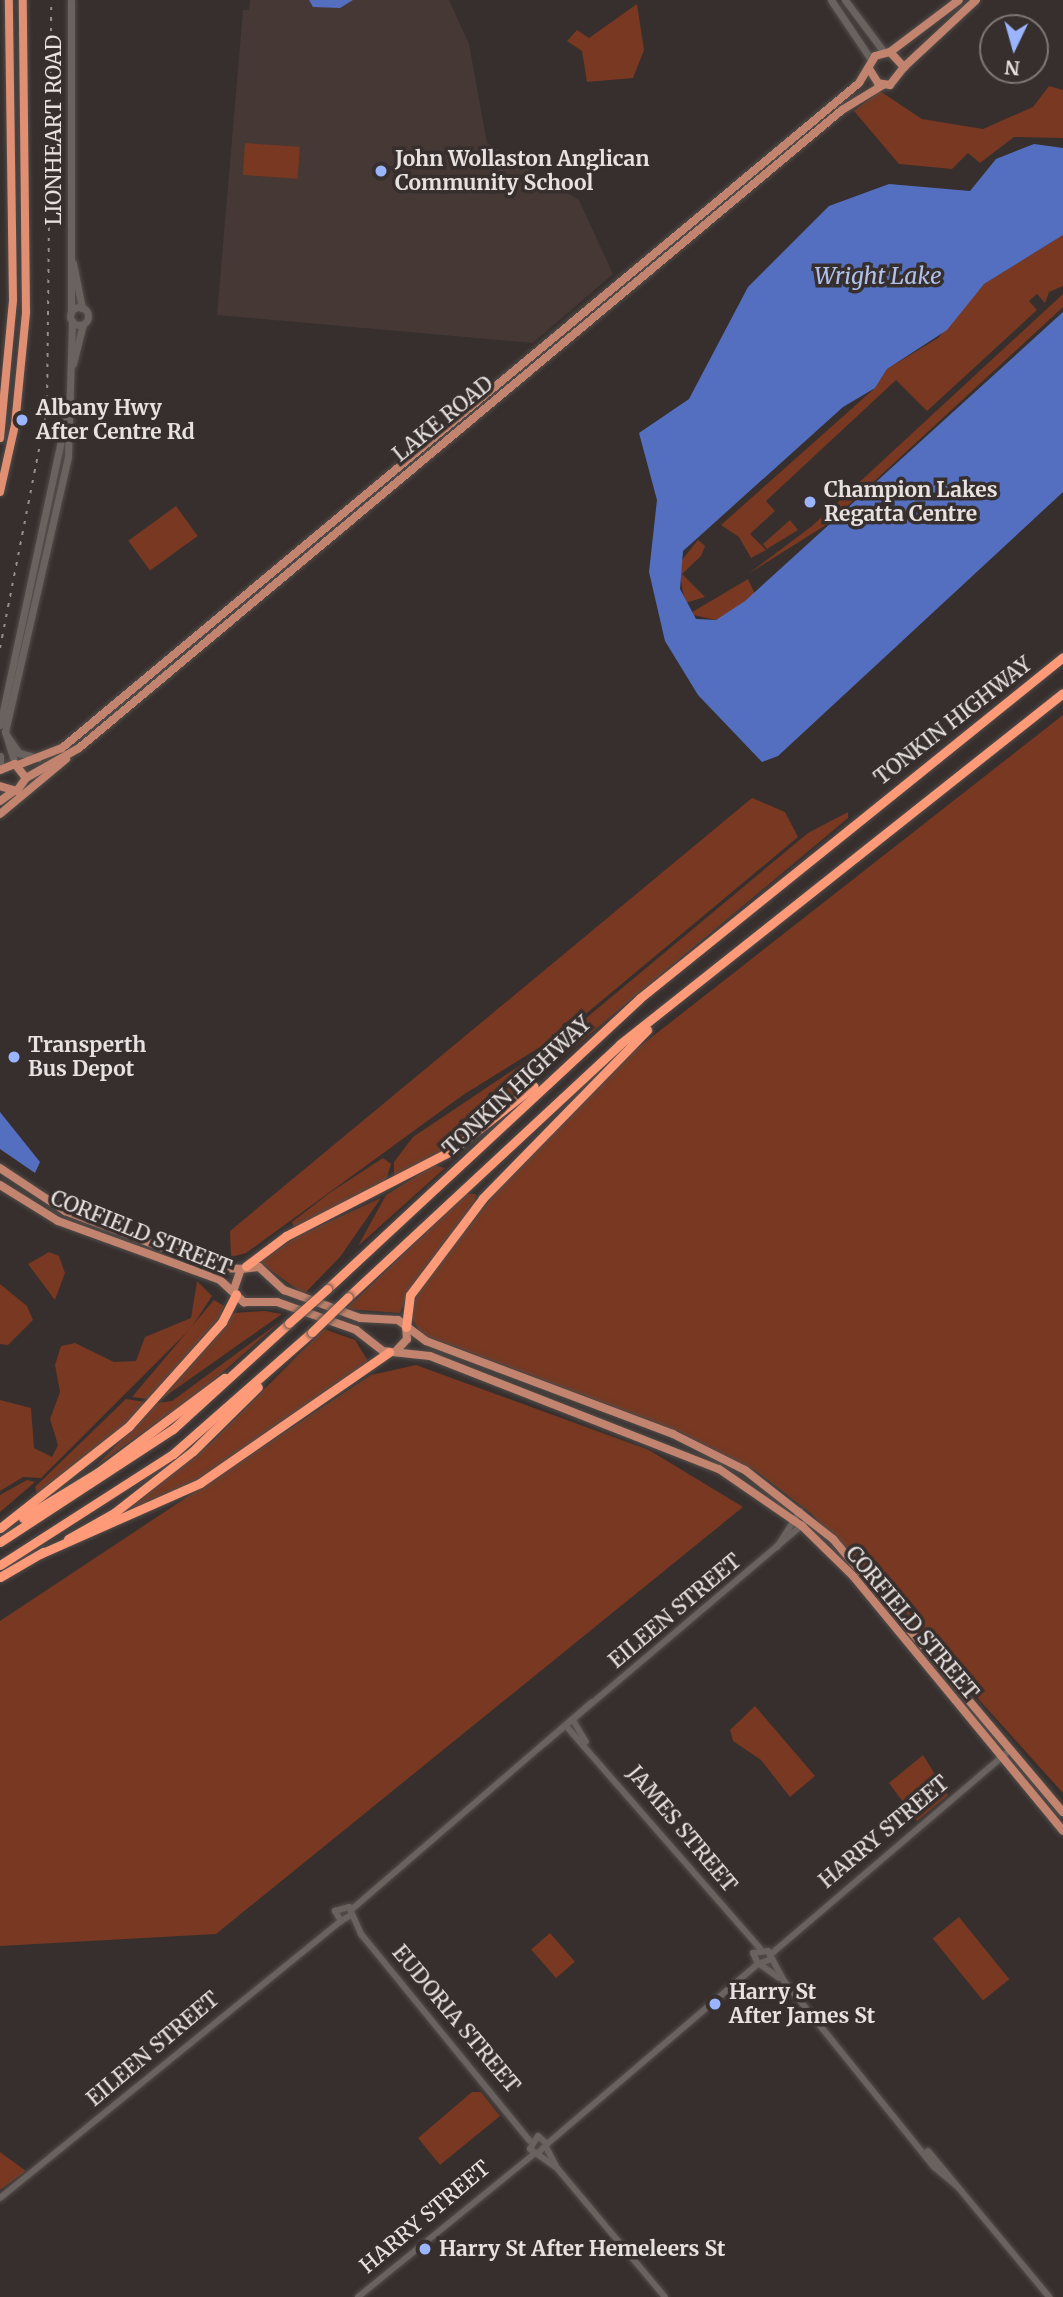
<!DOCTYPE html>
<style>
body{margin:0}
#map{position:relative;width:1063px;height:2297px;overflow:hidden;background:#362f2d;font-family:Merriweather,serif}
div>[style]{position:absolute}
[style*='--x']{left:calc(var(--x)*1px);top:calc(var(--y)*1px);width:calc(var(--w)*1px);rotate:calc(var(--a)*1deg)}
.built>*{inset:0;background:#453835}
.green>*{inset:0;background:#783821;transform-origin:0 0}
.water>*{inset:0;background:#556fc0}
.roads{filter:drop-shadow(0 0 2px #524c4a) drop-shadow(0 0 2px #524c4a)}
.tertiary>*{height:6px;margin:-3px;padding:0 3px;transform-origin:3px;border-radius:3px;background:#69625f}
.secondary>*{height:7px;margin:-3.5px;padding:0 3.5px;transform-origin:3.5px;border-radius:3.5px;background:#69625f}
.secondary>.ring{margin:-3.5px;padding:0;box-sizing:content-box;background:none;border:7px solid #69625f;border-radius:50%}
.primary>*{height:8px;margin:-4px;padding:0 4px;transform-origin:4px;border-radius:4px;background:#c2846e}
.trunk>*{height:8px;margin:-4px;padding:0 4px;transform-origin:4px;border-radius:4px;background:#e08f73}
.motorway>*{height:9px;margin:-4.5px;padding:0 4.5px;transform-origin:4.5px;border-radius:4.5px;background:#fe9a78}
.rail>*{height:2px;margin-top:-1px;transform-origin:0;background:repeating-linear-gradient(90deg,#958f8d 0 3.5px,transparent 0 10.5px)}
.bridges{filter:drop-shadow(0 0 2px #524c4a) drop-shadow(0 0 2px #524c4a)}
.motorway-bridge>*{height:9px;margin:-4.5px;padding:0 4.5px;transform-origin:4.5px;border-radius:4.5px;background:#fe9a78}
.dots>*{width:19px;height:19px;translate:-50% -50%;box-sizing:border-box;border:4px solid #362f2d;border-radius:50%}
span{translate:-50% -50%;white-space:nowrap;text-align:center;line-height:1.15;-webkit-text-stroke:7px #362f2d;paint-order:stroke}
.street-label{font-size:21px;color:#e7e2e1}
.poi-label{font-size:21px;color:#e7e2e1;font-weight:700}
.left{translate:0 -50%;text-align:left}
.water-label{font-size:23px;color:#b0c0ec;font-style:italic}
.north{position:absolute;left:979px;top:14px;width:70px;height:70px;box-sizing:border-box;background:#362f2d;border:2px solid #7d7775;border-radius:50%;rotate:185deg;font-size:19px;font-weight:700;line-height:28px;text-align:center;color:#e7e2e1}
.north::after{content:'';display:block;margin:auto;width:24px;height:32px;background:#9ab5fd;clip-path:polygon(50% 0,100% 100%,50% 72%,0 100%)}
</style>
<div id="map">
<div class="built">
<i style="clip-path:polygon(250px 0,449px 0,469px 44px,487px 143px,579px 200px,613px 274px,533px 343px,217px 315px,243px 10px,249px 10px)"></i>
</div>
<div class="green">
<i style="clip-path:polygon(637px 4px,644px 50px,633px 78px,587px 82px,582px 51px,567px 41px,577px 30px,589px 38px)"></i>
<i style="clip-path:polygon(1049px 86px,1063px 90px,1063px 138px,1014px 137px,980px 163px,968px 153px,952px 169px,899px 164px,854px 111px,880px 91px,922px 119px,983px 129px,1033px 107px)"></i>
<i style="left:245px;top:143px;width:55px;height:32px;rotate:4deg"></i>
<i style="clip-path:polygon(1063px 235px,1063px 286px,1049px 292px,1045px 303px,1037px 294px,1029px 301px,1037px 310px,927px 411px,896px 380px,766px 501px,775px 511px,750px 534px,766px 550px,751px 558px,739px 537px,721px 525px,875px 388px,887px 369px,938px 338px,984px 284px)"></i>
<i style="clip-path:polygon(1063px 294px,1063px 307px,829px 523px,748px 574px,812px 526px)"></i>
<i style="left:176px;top:506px;width:37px;height:59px;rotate:54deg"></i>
<i style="clip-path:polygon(790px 520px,798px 530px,767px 549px,763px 544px)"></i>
<i style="clip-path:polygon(698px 540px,705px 546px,701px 556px,682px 574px,705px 597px,685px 603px,678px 565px)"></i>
<i style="clip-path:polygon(748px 579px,755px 594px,726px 615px,716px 620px,689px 614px)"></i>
<i style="clip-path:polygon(1063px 715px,1063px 1793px,812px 1514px,756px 1471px,678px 1431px,421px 1334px,409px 1313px,422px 1285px,513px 1171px,634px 1051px)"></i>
<i style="clip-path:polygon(752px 798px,785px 812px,798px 837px,564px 1032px,463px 1095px,246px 1253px,231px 1257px,230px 1231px)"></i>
<i style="clip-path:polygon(848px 812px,848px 818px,510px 1101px,445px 1150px,394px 1177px,394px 1162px,413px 1137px,567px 1034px,808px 833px)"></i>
<i style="clip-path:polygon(383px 1158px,391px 1164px,385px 1184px,294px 1227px,292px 1222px,331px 1192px)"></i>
<i style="clip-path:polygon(434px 1165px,445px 1168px,358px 1246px,386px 1195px)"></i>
<i style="clip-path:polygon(466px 1194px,476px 1194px,475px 1203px,409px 1291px,400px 1313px,346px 1309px)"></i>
<i style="clip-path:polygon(381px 1198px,340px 1257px,304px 1294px,259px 1262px,298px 1236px)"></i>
<i style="clip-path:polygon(49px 1252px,59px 1256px,65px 1273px,55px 1300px,28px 1264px)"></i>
<i style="clip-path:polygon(197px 1281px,212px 1296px,191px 1328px,41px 1478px,23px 1477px,0 1491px,0 1400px,31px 1408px,34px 1448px,52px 1457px,58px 1445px,50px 1419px,60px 1392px,55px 1365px,61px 1346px,75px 1343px,114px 1362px,136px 1361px,145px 1337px,191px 1318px)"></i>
<i style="clip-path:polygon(0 1284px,27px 1306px,33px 1320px,8px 1345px,0 1344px)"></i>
<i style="clip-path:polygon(214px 1300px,224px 1306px,219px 1319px,148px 1399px,132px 1397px)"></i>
<i style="clip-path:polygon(264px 1311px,282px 1314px,160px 1400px,232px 1313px)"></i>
<i style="clip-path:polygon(281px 1321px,199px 1393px,96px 1466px,157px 1403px,172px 1401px)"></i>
<i style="clip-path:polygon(324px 1329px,355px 1340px,368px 1361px,252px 1447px,173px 1494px,105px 1521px,211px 1443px)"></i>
<i style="clip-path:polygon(416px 1365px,649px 1450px,743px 1507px,216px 1934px,0 1946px,0 1621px,371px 1375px)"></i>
<i style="clip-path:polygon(126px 1399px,145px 1402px,117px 1434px,37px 1493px,35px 1487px)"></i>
<i style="clip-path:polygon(27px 1480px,35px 1482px,0 1512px,0 1495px)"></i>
<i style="clip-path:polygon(755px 1706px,815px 1776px,790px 1797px,761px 1760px,733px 1741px,730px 1730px)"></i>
<i style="clip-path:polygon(923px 1755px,948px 1795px,917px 1821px,889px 1783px)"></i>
<i style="left:959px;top:1917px;width:80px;height:34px;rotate:51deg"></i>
<i style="left:550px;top:1933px;width:38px;height:25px;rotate:49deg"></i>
<i style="clip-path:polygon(472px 2092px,481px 2092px,500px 2116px,440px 2165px,418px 2138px)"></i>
<i style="clip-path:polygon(0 2152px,26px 2171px,0 2190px)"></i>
</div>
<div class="water">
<i style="clip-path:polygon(309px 0,353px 0,340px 8px,313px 7px)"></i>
<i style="clip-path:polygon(1034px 144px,1063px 148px,1063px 235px,984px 284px,947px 330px,887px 369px,875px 388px,843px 407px,683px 551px,680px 589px,696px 619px,716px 620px,745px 601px,1063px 312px,1063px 492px,778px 756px,762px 762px,698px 695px,665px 641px,649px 572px,657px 500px,639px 433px,689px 399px,748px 287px,829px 206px,889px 184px,970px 191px,996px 159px)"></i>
<i style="clip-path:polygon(0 1112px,40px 1162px,35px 1173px,0 1149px)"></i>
</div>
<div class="roads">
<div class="tertiary">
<i style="--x:777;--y:1547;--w:43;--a:-57.4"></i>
<i style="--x:574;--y:1722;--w:23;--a:59"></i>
<i style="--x:566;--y:1726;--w:295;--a:48.9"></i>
<i style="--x:545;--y:1743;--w:340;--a:-40.3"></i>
<i style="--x:351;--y:1910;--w:318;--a:-40.8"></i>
<i style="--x:351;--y:1915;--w:12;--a:149"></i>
<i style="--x:341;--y:1921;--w:12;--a:-121"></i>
<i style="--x:335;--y:1911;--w:15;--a:-16"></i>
<i style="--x:349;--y:1907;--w:30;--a:66"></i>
<i style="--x:361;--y:1934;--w:267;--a:50.8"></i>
<i style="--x:770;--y:1955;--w:317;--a:-40.5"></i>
<i style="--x:769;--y:1960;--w:12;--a:160"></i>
<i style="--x:758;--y:1964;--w:12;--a:-114"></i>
<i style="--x:753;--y:1953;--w:15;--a:-8"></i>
<i style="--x:768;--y:1951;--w:34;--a:62"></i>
<i style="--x:784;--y:1981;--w:239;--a:51.1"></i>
<i style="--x:934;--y:2167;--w:30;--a:40"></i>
<i style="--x:761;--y:1965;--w:22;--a:36"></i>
<i style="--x:547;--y:2144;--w:277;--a:-40.5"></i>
<i style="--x:546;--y:2147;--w:21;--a:62"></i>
<i style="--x:928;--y:2151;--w:190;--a:50.3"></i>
<i style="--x:538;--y:2153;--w:13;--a:-45"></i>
<i style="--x:547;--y:2144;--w:12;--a:-138"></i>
<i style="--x:538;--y:2136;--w:15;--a:122"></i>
<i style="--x:530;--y:2149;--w:33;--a:35"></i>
<i style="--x:557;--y:2168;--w:168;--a:50.1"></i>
<i style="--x:0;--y:2198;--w:439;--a:-39.1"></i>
<i style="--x:358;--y:2297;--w:228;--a:-39.1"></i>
</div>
<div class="secondary">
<i style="--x:831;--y:0;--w:73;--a:56.1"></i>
<i style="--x:845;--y:0;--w:65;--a:53.1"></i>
<i style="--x:73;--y:263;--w:46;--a:78.7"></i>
<i class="ring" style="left:70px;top:307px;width:11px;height:11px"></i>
<i style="--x:71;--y:312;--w:312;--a:-90"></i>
<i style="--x:73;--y:364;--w:41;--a:-76"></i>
<i style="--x:0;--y:725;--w:328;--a:-77.9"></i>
<i style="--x:7;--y:736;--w:21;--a:55"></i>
<i style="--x:19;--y:753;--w:20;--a:15"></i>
<i style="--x:0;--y:756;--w:14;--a:90"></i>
<i style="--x:15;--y:764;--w:34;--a:-107"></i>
<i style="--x:5;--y:732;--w:283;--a:-77.1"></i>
<i style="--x:68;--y:456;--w:135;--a:-88.3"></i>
</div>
<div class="primary">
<i style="--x:890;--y:52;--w:86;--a:-37"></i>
<i style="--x:904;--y:67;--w:98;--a:-42.9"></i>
<i style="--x:18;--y:765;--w:47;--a:-21.1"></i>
<i style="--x:62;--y:748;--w:1038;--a:-39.84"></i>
<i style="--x:859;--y:83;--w:31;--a:-59"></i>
<i style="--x:875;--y:56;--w:16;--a:-15"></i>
<i style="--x:890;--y:52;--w:21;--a:47"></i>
<i style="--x:904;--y:67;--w:23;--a:128"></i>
<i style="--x:890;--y:85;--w:12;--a:-171"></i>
<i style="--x:878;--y:83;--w:15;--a:-122"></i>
<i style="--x:0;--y:770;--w:16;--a:-22"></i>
<i style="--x:15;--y:764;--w:18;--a:52"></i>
<i style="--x:26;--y:778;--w:16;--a:125"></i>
<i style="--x:17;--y:791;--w:18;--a:-164"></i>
<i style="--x:26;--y:778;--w:61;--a:-29.5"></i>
<i style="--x:79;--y:748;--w:995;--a:-39.9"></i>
<i style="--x:842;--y:110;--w:48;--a:-31.4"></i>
<i style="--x:0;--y:801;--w:16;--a:-35"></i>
<i style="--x:0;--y:814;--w:86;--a:-39.8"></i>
<i style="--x:0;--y:1168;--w:78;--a:33.5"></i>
<i style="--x:65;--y:1211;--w:162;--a:20.6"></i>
<i style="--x:217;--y:1268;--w:24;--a:2"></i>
<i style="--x:0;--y:1185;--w:68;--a:31.8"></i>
<i style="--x:58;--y:1221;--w:172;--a:20"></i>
<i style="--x:220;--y:1280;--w:33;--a:43"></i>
<i style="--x:244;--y:1302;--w:33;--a:0"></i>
<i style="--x:277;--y:1302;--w:84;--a:19.5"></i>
<i style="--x:356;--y:1330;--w:34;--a:38"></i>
<i style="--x:383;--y:1351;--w:47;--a:6.1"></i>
<i style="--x:430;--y:1356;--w:310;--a:21.4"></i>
<i style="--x:719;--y:1469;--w:101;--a:34.5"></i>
<i style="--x:802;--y:1526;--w:71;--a:44.4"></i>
<i style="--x:853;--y:1576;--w:330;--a:50.5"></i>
<i style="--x:234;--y:1289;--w:21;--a:-71"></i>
<i style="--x:241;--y:1269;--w:18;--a:-6"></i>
<i style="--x:259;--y:1267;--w:34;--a:43"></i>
<i style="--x:284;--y:1290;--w:81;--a:20.2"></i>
<i style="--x:360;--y:1318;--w:38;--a:3"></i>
<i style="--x:398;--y:1320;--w:35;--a:37"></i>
<i style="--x:426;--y:1341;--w:264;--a:20.6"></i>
<i style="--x:673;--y:1434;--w:80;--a:26.6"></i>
<i style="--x:745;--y:1470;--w:112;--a:38.1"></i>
<i style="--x:833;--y:1539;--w:357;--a:49.9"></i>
<i style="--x:396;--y:1351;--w:16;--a:-47"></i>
<i style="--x:407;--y:1339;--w:12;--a:-95"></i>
</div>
<div class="trunk">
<i style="--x:0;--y:438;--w:139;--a:-84.6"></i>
<i style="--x:13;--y:300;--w:300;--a:-90.8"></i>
<i style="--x:0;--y:492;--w:69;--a:-77.4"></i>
<i style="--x:15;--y:425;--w:114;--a:-84.4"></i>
<i style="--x:26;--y:312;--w:312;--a:-90.6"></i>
</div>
<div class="motorway">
<i style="--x:246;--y:1266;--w:50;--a:-36.9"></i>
<i style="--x:286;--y:1236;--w:186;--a:-27.3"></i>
<i style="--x:451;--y:1151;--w:105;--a:-38.1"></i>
<i style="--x:327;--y:1289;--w:427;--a:-42.9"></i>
<i style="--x:640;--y:998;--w:543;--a:-38.87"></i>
<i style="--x:348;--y:1297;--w:371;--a:-42.9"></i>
<i style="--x:620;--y:1044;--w:565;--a:-38.39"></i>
<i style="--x:406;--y:1327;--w:32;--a:-83"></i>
<i style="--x:410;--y:1295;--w:121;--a:-53"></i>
<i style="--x:483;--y:1198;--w:235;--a:-45.7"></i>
<i style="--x:23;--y:1518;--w:87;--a:-31.3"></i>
<i style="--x:97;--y:1473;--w:159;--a:-36.8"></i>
<i style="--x:0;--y:1528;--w:164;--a:-38.3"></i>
<i style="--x:129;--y:1426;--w:140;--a:-48.2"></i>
<i style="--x:222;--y:1322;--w:31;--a:-63"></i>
<i style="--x:68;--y:1539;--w:53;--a:-29.5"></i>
<i style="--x:114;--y:1513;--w:100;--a:-38.1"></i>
<i style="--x:193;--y:1451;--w:91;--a:-44.6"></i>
<i style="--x:0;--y:1542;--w:207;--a:-33.2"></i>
<i style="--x:173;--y:1429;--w:157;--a:-42.4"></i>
<i style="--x:40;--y:1554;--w:175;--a:-23.9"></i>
<i style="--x:200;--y:1483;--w:230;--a:-34.7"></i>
<i style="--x:0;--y:1565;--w:206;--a:-32.7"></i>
<i style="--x:173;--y:1454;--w:185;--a:-41.3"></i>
<i style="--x:0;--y:1577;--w:50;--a:-30.2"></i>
</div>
</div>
<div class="rail">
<i style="--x:0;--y:648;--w:244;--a:-78.9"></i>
<i style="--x:47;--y:409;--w:409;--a:-89.4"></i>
</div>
<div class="bridges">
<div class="motorway-bridge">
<i style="--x:289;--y:1323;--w:51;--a:-41.8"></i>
<i style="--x:312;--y:1332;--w:50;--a:-44.2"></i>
</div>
</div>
<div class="dots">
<i style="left:381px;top:171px;background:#9ab5fd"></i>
<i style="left:22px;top:420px;background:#9ab5fd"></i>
<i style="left:810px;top:502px;background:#9ab5fd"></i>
<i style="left:14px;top:1057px;background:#9ab5fd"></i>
<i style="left:715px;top:2004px;background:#9ab5fd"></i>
<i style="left:425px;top:2249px;background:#9ab5fd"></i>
</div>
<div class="street-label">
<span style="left:54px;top:130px;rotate:-90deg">LIONHEART ROAD</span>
<span style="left:443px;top:419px;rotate:-39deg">LAKE ROAD</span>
<span style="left:953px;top:721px;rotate:-38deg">TONKIN HIGHWAY</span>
<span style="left:517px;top:1086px;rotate:-43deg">TONKIN HIGHWAY</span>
<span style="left:141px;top:1233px;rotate:22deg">CORFIELD STREET</span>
<span style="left:675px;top:1611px;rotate:-40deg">EILEEN STREET</span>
<span style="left:912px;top:1623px;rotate:50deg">CORFIELD STREET</span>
<span style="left:682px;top:1829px;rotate:50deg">JAMES STREET</span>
<span style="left:884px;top:1832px;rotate:-40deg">HARRY STREET</span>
<span style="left:456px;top:2019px;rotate:50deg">EUDORIA STREET</span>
<span style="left:153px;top:2049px;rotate:-40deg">EILEEN STREET</span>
<span style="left:425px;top:2217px;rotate:-40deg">HARRY STREET</span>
</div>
<div class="poi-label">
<span class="left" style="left:395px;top:171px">John Wollaston Anglican<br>Community School</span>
<span class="left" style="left:36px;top:420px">Albany Hwy<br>After Centre Rd</span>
<span class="left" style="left:824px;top:502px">Champion Lakes<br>Regatta Centre</span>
<span class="left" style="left:28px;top:1057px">Transperth<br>Bus Depot</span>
<span class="left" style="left:729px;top:2004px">Harry St<br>After James St</span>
<span class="left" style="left:439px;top:2249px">Harry St After Hemeleers St</span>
</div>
<div class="water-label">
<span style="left:878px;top:276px">Wright Lake</span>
</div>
<div class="north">N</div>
</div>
